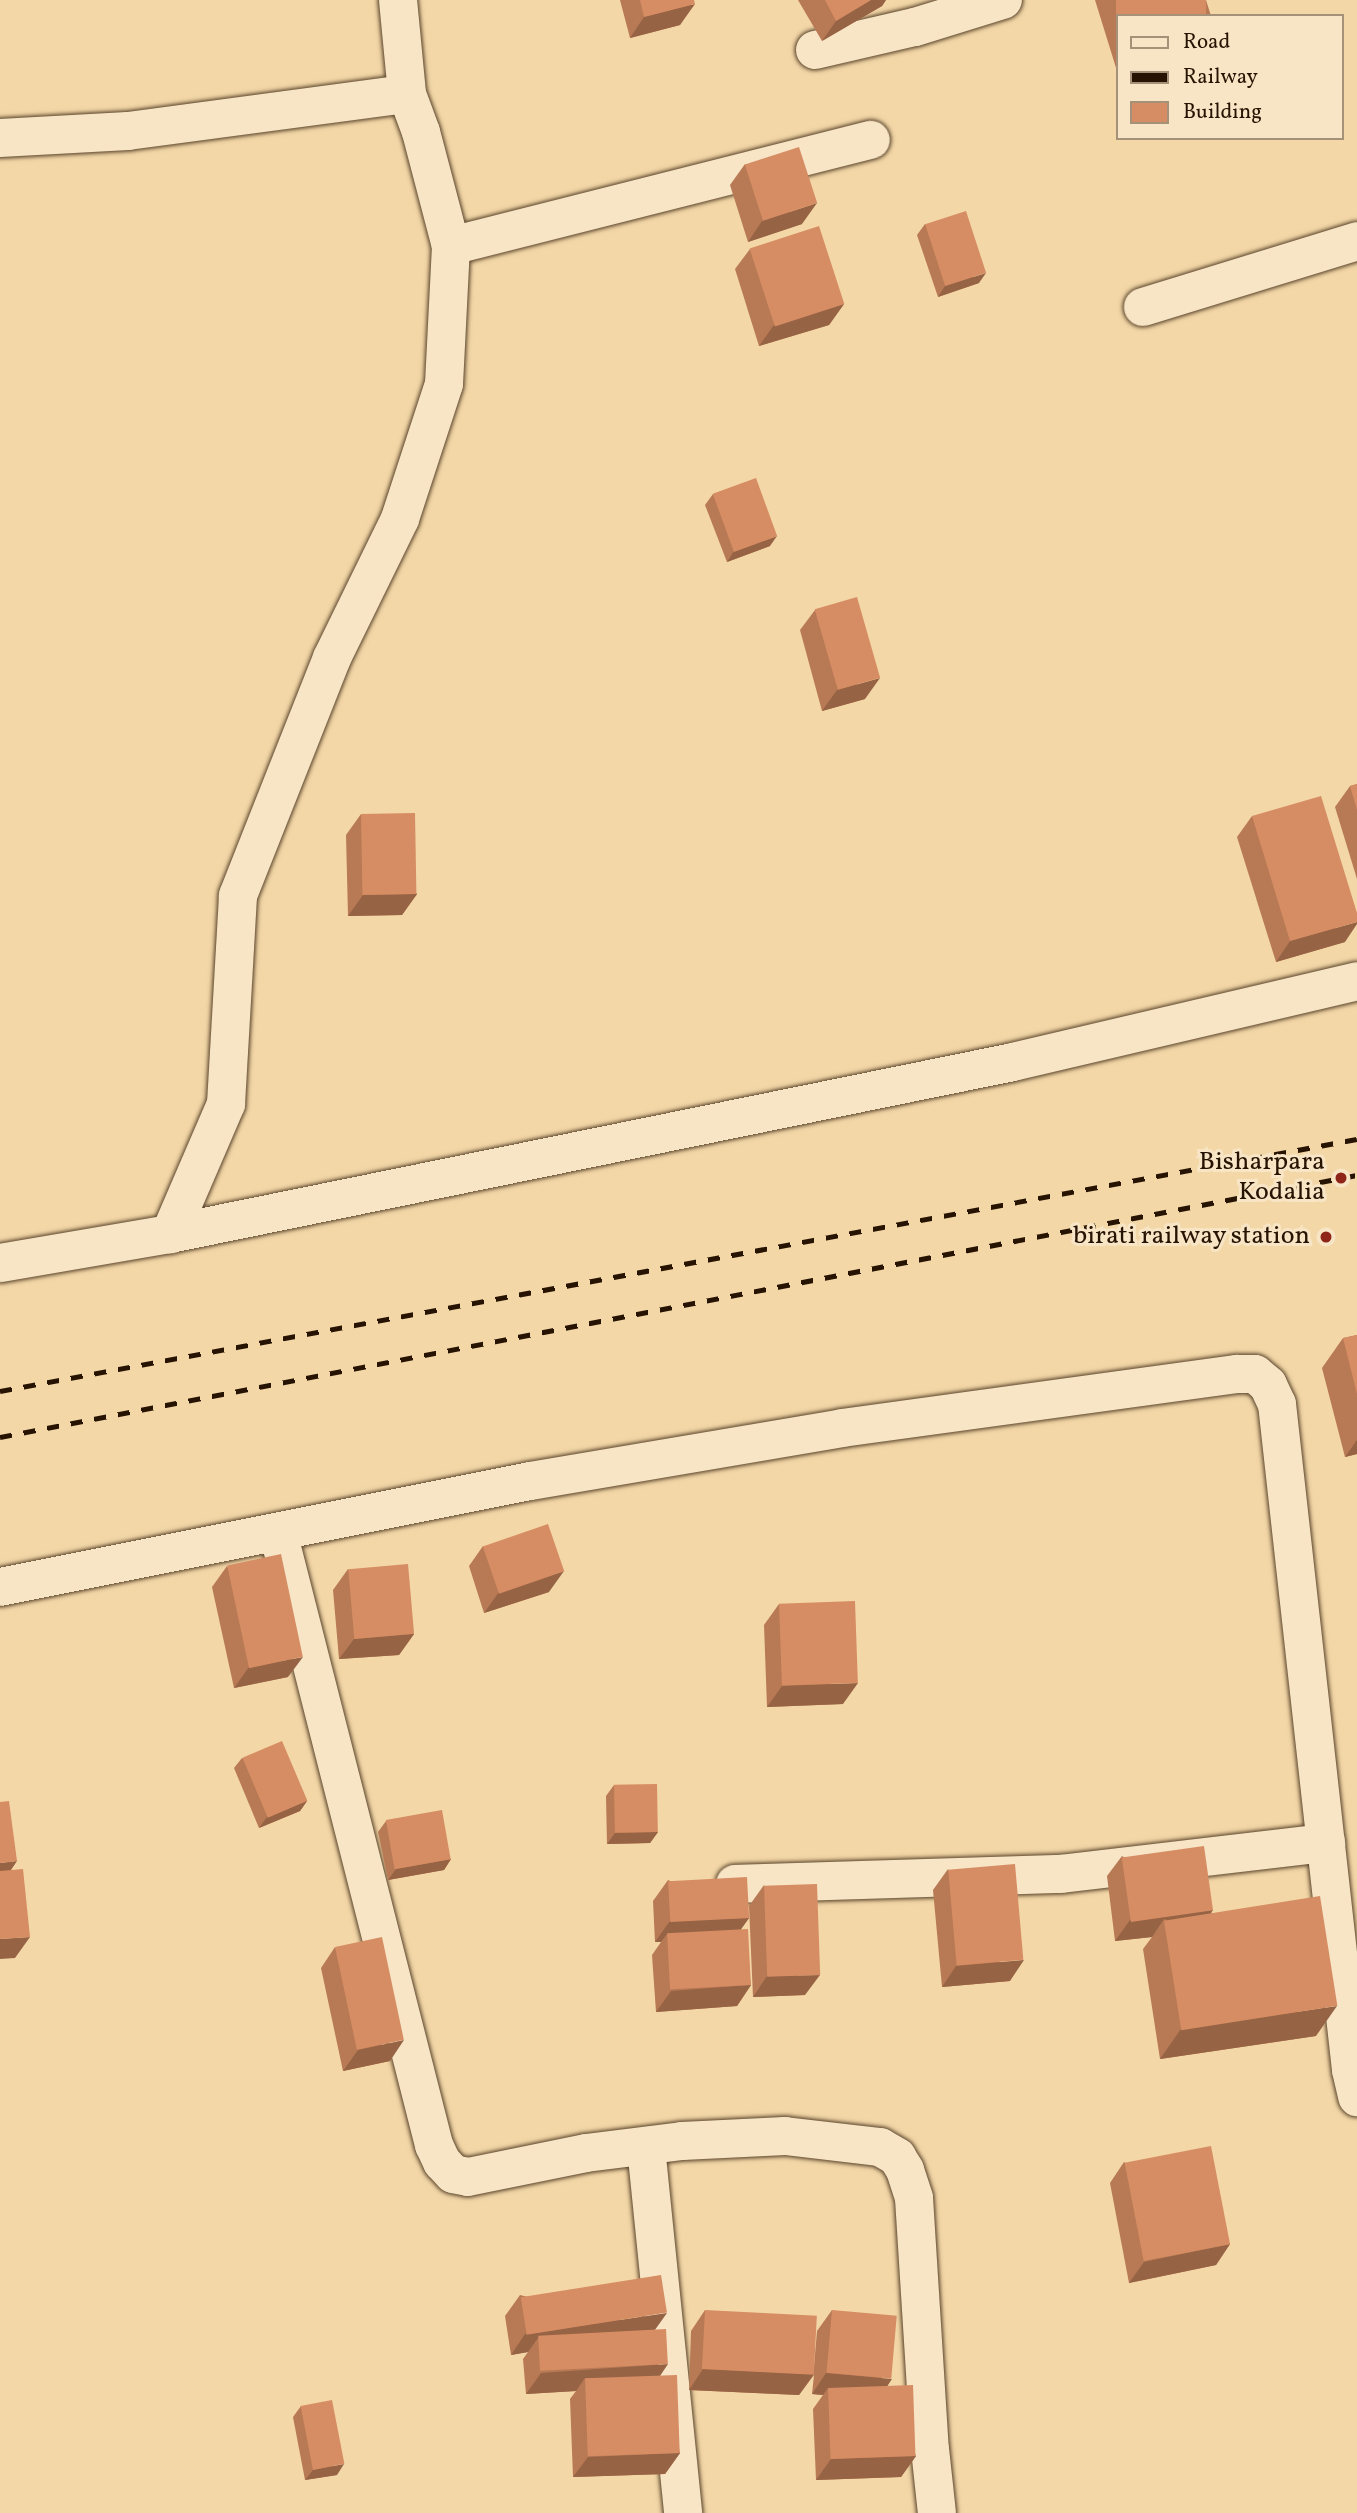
<!DOCTYPE html>
<style>
body{margin:0}
#map{position:relative;width:1357px;height:2513px;overflow:hidden;background:#f3d7a7;font-family:Vollkorn,serif}
div>[style]{position:absolute}
[style*='--x']{left:calc(var(--x)*1px);top:calc(var(--y)*1px);width:calc(var(--w)*1px);rotate:calc(var(--a)*1deg)}
.roads{filter:drop-shadow(0 0 2px #5a442b) drop-shadow(0 0 2px #5a442b)}
.minor>*{height:38px;margin:-19px;padding:0 19px;transform-origin:19px;border-radius:19px;background:#f7e5c6}
.rail>*{height:5px;margin-top:-2.5px;transform-origin:0;background:repeating-linear-gradient(90deg,#271302 0 12px,transparent 0 24px)}
.wall>*{inset:0;background:#b87955}
.shaded-wall>*{inset:0;background:#966345}
.building>*{inset:0;background:#d68d63;transform-origin:0 0}
.dots>*{width:19px;height:19px;translate:-50% -50%;box-sizing:border-box;border:4px solid #f7e5c6;border-radius:50%}
span{translate:-50% -50%;white-space:nowrap;text-align:center;line-height:1.15;-webkit-text-stroke:6px #f7e5c6;paint-order:stroke}
.poi-label{font-size:26px;color:#271302}
.right{translate:-100% -50%;text-align:right}
.legend{position:absolute;left:1116px;top:14px;width:228px;height:126px;box-sizing:border-box;background:#f7e5c6;border:2px solid #a49178;margin:0;padding:9px 12px;list-style:none;font-size:21px;color:#271302}
.legend li{display:flex;align-items:center;gap:14px;height:35px}
.legend b{width:35px;border:2px solid #a49178}
</style>
<div id="map">
<div class="roads">
<div class="minor">
<i style="--x:398;--y:0;--w:94;--a:84.5"></i>
<i style="--x:815;--y:50;--w:103;--a:-13"></i>
<i style="--x:915;--y:27;--w:92;--a:-17.1"></i>
<i style="--x:0;--y:138;--w:128;--a:-3.1"></i>
<i style="--x:128;--y:131;--w:281;--a:-7.6"></i>
<i style="--x:407;--y:94;--w:40;--a:69.8"></i>
<i style="--x:421;--y:132;--w:118;--a:75.3"></i>
<i style="--x:451;--y:246;--w:138;--a:92.9"></i>
<i style="--x:444;--y:384;--w:142;--a:108.1"></i>
<i style="--x:400;--y:519;--w:155;--a:116.1"></i>
<i style="--x:332;--y:658;--w:256;--a:111.6"></i>
<i style="--x:238;--y:896;--w:208;--a:93.3"></i>
<i style="--x:226;--y:1104;--w:142;--a:113.3"></i>
<i style="--x:170;--y:1234;--w:172;--a:170.3"></i>
<i style="--x:451;--y:246;--w:433;--a:-14.2"></i>
<i style="--x:1143;--y:307;--w:224;--a:-17.1"></i>
<i style="--x:170;--y:1234;--w:860;--a:-11.53"></i>
<i style="--x:1013;--y:1062;--w:353;--a:-13.2"></i>
<i style="--x:278;--y:1532;--w:633;--a:75.72"></i>
<i style="--x:434;--y:2145;--w:19;--a:65"></i>
<i style="--x:442;--y:2162;--w:16;--a:47"></i>
<i style="--x:453;--y:2174;--w:15;--a:11"></i>
<i style="--x:468;--y:2177;--w:120;--a:-11.5"></i>
<i style="--x:586;--y:2153;--w:97;--a:-7.1"></i>
<i style="--x:682;--y:2141;--w:103;--a:-2.8"></i>
<i style="--x:785;--y:2136;--w:96;--a:6.6"></i>
<i style="--x:880;--y:2147;--w:20;--a:30"></i>
<i style="--x:897;--y:2157;--w:15;--a:58"></i>
<i style="--x:905;--y:2170;--w:29;--a:72"></i>
<i style="--x:914;--y:2198;--w:252;--a:86.4"></i>
<i style="--x:930;--y:2449;--w:64;--a:83.8"></i>
<i style="--x:0;--y:1587;--w:540;--a:-11.31"></i>
<i style="--x:530;--y:1481;--w:316;--a:-9.6"></i>
<i style="--x:842;--y:1428;--w:399;--a:-7.8"></i>
<i style="--x:1237;--y:1374;--w:18;--a:0"></i>
<i style="--x:1255;--y:1374;--w:17;--a:40"></i>
<i style="--x:1268;--y:1385;--w:21;--a:65"></i>
<i style="--x:1277;--y:1404;--w:670;--a:83.66"></i>
<i style="--x:1351;--y:2070;--w:28;--a:77"></i>
<i style="--x:735;--y:1884;--w:326;--a:-1.8"></i>
<i style="--x:1061;--y:1874;--w:267;--a:-6.7"></i>
<i style="--x:646;--y:2147;--w:368;--a:84.2"></i>
</div>
</div>
<div class="rail">
<i style="--x:0;--y:1391;--w:1380;--a:-10.52"></i>
<i style="--x:0;--y:1437;--w:1382;--a:-10.93"></i>
</div>
<div class="wall">
<i style="clip-path:polygon(620px 0,694px 0,680px 25px,630px 38px)"></i>
<i style="clip-path:polygon(798px 0,886px 0,882px 6px,822px 41px)"></i>
<i style="clip-path:polygon(1095px 0,1206px 0,1211px 16px,1117px 16px,1117px 71px)"></i>
<i style="clip-path:polygon(745px 164px,802px 224px,748px 242px,730px 185px)"></i>
<i style="clip-path:polygon(925px 224px,979px 283px,938px 297px,917px 235px)"></i>
<i style="clip-path:polygon(750px 249px,844px 304px,829px 325px,759px 346px,735px 269px)"></i>
<i style="clip-path:polygon(713px 494px,770px 546px,727px 562px,705px 505px)"></i>
<i style="clip-path:polygon(815px 610px,865px 699px,822px 711px,800px 630px)"></i>
<i style="clip-path:polygon(1357px 784px,1357px 879px,1335px 807px,1350px 786px)"></i>
<i style="clip-path:polygon(361px 814px,417px 894px,402px 915px,348px 916px,346px 835px)"></i>
<i style="clip-path:polygon(1252px 816px,1345px 942px,1276px 962px,1237px 837px)"></i>
<i style="clip-path:polygon(1357px 1335px,1357px 1454px,1345px 1457px,1322px 1368px,1343px 1338px)"></i>
<i style="clip-path:polygon(483px 1546px,549px 1592px,484px 1613px,469px 1566px)"></i>
<i style="clip-path:polygon(227px 1566px,288px 1677px,234px 1688px,212px 1587px)"></i>
<i style="clip-path:polygon(348px 1569px,414px 1634px,399px 1655px,339px 1659px,333px 1590px)"></i>
<i style="clip-path:polygon(779px 1604px,843px 1704px,767px 1707px,764px 1625px)"></i>
<i style="clip-path:polygon(242px 1758px,307px 1801px,300px 1811px,259px 1828px,234px 1768px)"></i>
<i style="clip-path:polygon(614px 1785px,658px 1832px,650px 1843px,607px 1844px,606px 1796px)"></i>
<i style="clip-path:polygon(386px 1821px,451px 1859px,444px 1870px,388px 1880px,378px 1832px)"></i>
<i style="clip-path:polygon(1122px 1856px,1213px 1910px,1211px 1912px,1316px 2036px,1160px 2059px,1143px 1949px,1152px 1937px,1115px 1941px,1107px 1876px)"></i>
<i style="clip-path:polygon(948px 1869px,1010px 1981px,942px 1987px,933px 1890px)"></i>
<i style="clip-path:polygon(668px 1880px,749px 1918px,741px 1929px,751px 1985px,737px 2006px,656px 2012px,652px 1955px,661px 1942px,655px 1942px,653px 1901px)"></i>
<i style="clip-path:polygon(764px 1885px,805px 1995px,753px 1997px,749px 1906px)"></i>
<i style="clip-path:polygon(335px 1947px,390px 2061px,343px 2071px,321px 1968px)"></i>
<i style="clip-path:polygon(1124px 2162px,1230px 2244px,1216px 2265px,1129px 2283px,1110px 2183px)"></i>
<i style="clip-path:polygon(520px 2295px,655px 2329px,660px 2375px,680px 2453px,665px 2474px,573px 2477px,570px 2399px,576px 2391px,526px 2394px,523px 2359px,528px 2352px,511px 2355px,505px 2316px)"></i>
<i style="clip-path:polygon(705px 2310px,814px 2366px,817px 2331px,832px 2310px,888px 2386px,916px 2456px,901px 2477px,816px 2480px,813px 2409px,823px 2395px,812px 2394px,814px 2375px,799px 2395px,689px 2390px,691px 2331px)"></i>
<i style="clip-path:polygon(301px 2406px,337px 2475px,305px 2480px,293px 2417px)"></i>
</div>
<div class="shaded-wall">
<i style="clip-path:polygon(871px 0,886px 0,882px 6px,822px 41px,836px 21px)"></i>
<i style="clip-path:polygon(695px 4px,680px 25px,630px 38px,644px 17px)"></i>
<i style="clip-path:polygon(817px 203px,802px 224px,748px 242px,762px 221px)"></i>
<i style="clip-path:polygon(986px 273px,979px 283px,938px 297px,945px 286px)"></i>
<i style="clip-path:polygon(844px 304px,829px 325px,759px 346px,774px 325px)"></i>
<i style="clip-path:polygon(777px 536px,770px 546px,727px 562px,734px 551px)"></i>
<i style="clip-path:polygon(880px 678px,865px 699px,822px 711px,837px 690px)"></i>
<i style="clip-path:polygon(417px 894px,402px 915px,348px 916px,363px 895px)"></i>
<i style="clip-path:polygon(1357px 922px,1357px 924px,1345px 942px,1276px 962px,1290px 941px)"></i>
<i style="clip-path:polygon(1357px 1440px,1357px 1454px,1345px 1457px)"></i>
<i style="clip-path:polygon(564px 1571px,549px 1592px,484px 1613px,499px 1592px)"></i>
<i style="clip-path:polygon(414px 1634px,399px 1655px,339px 1659px,354px 1639px)"></i>
<i style="clip-path:polygon(303px 1657px,288px 1677px,234px 1688px,249px 1667px)"></i>
<i style="clip-path:polygon(858px 1683px,843px 1704px,767px 1707px,782px 1686px)"></i>
<i style="clip-path:polygon(307px 1801px,300px 1811px,259px 1828px,267px 1817px)"></i>
<i style="clip-path:polygon(658px 1832px,650px 1843px,607px 1844px,615px 1833px)"></i>
<i style="clip-path:polygon(451px 1859px,444px 1870px,388px 1880px,396px 1869px)"></i>
<i style="clip-path:polygon(17px 1861px,3px 1882px,0 1882px,0 1863px)"></i>
<i style="clip-path:polygon(1213px 1910px,1198px 1931px,1164px 1919px,1152px 1937px,1115px 1941px,1130px 1920px)"></i>
<i style="clip-path:polygon(749px 1918px,734px 1939px,667px 1934px,661px 1942px,655px 1942px,670px 1921px)"></i>
<i style="clip-path:polygon(30px 1937px,15px 1958px,0 1959px,0 1939px)"></i>
<i style="clip-path:polygon(1024px 1960px,1010px 1981px,942px 1987px,956px 1966px)"></i>
<i style="clip-path:polygon(820px 1975px,805px 1995px,753px 1997px,767px 1976px)"></i>
<i style="clip-path:polygon(751px 1985px,737px 2006px,656px 2012px,671px 1991px)"></i>
<i style="clip-path:polygon(1337px 2006px,1316px 2036px,1160px 2059px,1181px 2029px)"></i>
<i style="clip-path:polygon(404px 2040px,390px 2061px,343px 2071px,358px 2050px)"></i>
<i style="clip-path:polygon(1230px 2244px,1216px 2265px,1129px 2283px,1144px 2262px)"></i>
<i style="clip-path:polygon(667px 2313px,652px 2334px,538px 2338px,528px 2352px,511px 2355px,525px 2334px)"></i>
<i style="clip-path:polygon(668px 2364px,654px 2385px,585px 2378px,576px 2391px,526px 2394px,541px 2373px)"></i>
<i style="clip-path:polygon(703px 2369px,814px 2374px,799px 2395px,689px 2390px)"></i>
<i style="clip-path:polygon(826px 2373px,892px 2379px,878px 2400px,828px 2388px,823px 2395px,812px 2394px)"></i>
<i style="clip-path:polygon(680px 2453px,665px 2474px,573px 2477px,588px 2457px)"></i>
<i style="clip-path:polygon(916px 2456px,901px 2477px,816px 2480px,831px 2459px)"></i>
<i style="clip-path:polygon(344px 2464px,337px 2475px,305px 2480px,313px 2470px)"></i>
</div>
<div class="building">
<i style="clip-path:polygon(640px 0,694px 0,695px 4px,644px 17px)"></i>
<i style="clip-path:polygon(825px 0,871px 0,836px 21px)"></i>
<i style="left:1116px;top:0;width:90px;height:17px"></i>
<i style="left:799px;top:147px;width:59px;height:57px;rotate:72deg"></i>
<i style="left:966px;top:211px;width:65px;height:43px;rotate:72deg"></i>
<i style="left:819px;top:226px;width:82px;height:73px;rotate:72deg"></i>
<i style="left:756px;top:478px;width:62px;height:46px;rotate:70deg"></i>
<i style="left:857px;top:597px;width:84px;height:44px;rotate:74deg"></i>
<i style="clip-path:polygon(1357px 784px,1357px 810px,1350px 786px)"></i>
<i style="clip-path:polygon(1321px 796px,1357px 913px,1357px 922px,1290px 941px,1252px 816px)"></i>
<i style="left:415px;top:813px;width:81px;height:54px;rotate:89deg"></i>
<i style="clip-path:polygon(1357px 1335px,1357px 1394px,1343px 1338px)"></i>
<i style="left:548px;top:1524px;width:50px;height:69px;rotate:71deg"></i>
<i style="left:281px;top:1554px;width:105px;height:55px;rotate:78deg"></i>
<i style="left:408px;top:1564px;width:70px;height:60px;rotate:85deg"></i>
<i style="left:855px;top:1601px;width:82px;height:76px;rotate:88deg"></i>
<i style="left:282px;top:1741px;width:65px;height:43px;rotate:67deg"></i>
<i style="left:657px;top:1784px;width:48px;height:43px;rotate:89deg"></i>
<i style="clip-path:polygon(9px 1801px,17px 1861px,0 1863px,0 1802px)"></i>
<i style="left:442px;top:1810px;width:50px;height:57px;rotate:80deg"></i>
<i style="left:1204px;top:1846px;width:65px;height:83px;rotate:82deg"></i>
<i style="left:1015px;top:1864px;width:96px;height:67px;rotate:85deg"></i>
<i style="clip-path:polygon(23px 1869px,30px 1937px,0 1939px,0 1871px)"></i>
<i style="left:747px;top:1877px;width:41px;height:79px;rotate:87deg"></i>
<i style="left:817px;top:1884px;width:91px;height:53px;rotate:88deg"></i>
<i style="left:1320px;top:1896px;width:111px;height:158px;rotate:81deg"></i>
<i style="left:748px;top:1929px;width:56px;height:81px;rotate:87deg"></i>
<i style="left:382px;top:1937px;width:105px;height:48px;rotate:78deg"></i>
<i style="left:1211px;top:2146px;width:100px;height:88px;rotate:79deg"></i>
<i style="left:661px;top:2275px;width:38px;height:142px;rotate:81deg"></i>
<i style="left:705px;top:2310px;width:112px;height:59px;rotate:3deg"></i>
<i style="left:832px;top:2310px;width:65px;height:63px;rotate:5deg"></i>
<i style="left:666px;top:2329px;width:35px;height:128px;rotate:87deg"></i>
<i style="left:677px;top:2375px;width:78px;height:92px;rotate:88deg"></i>
<i style="left:913px;top:2385px;width:71px;height:85px;rotate:88deg"></i>
<i style="left:332px;top:2400px;width:65px;height:32px;rotate:79deg"></i>
</div>
<div class="dots">
<i style="left:1341px;top:1178px;background:#8f2418"></i>
<i style="left:1326px;top:1237px;background:#8f2418"></i>
</div>
<div class="poi-label">
<span class="right" style="left:1325px;top:1178px">Bisharpara<br>Kodalia</span>
<span class="right" style="left:1310px;top:1237px">birati railway station</span>
</div>
<ul class="legend">
<li><b style="height:9px;background:#f7e5c6"></b>Road</li>
<li><b style="height:9px;background:#271302"></b>Railway</li>
<li><b style="height:19px;background:#d68d63"></b>Building</li>
</ul>
</div>
